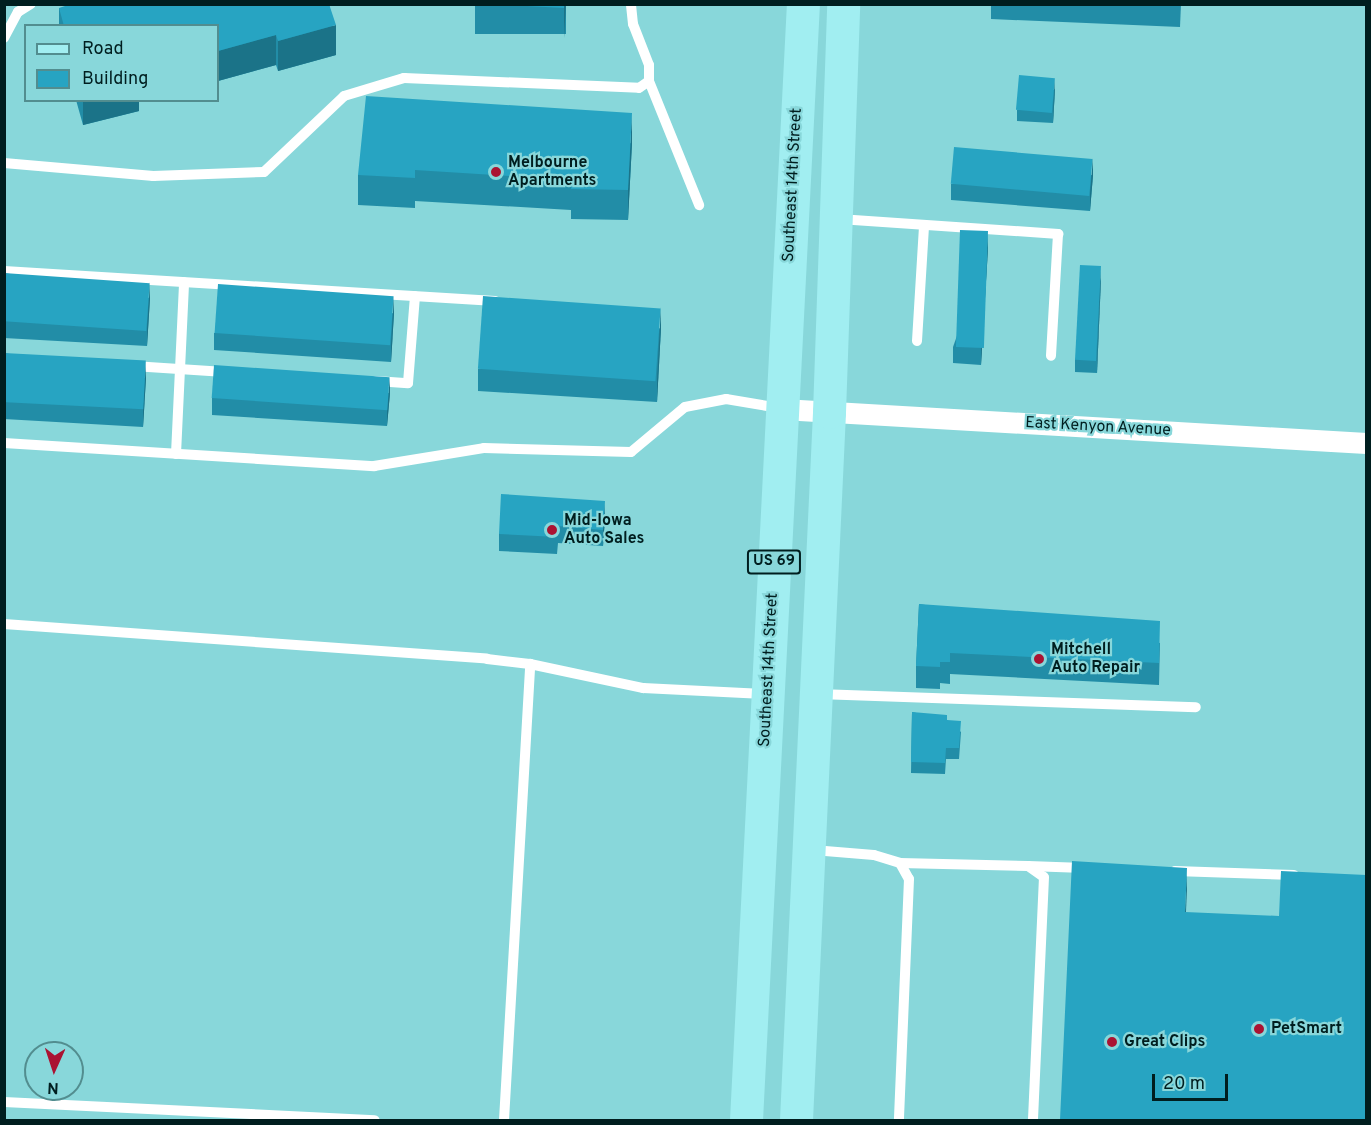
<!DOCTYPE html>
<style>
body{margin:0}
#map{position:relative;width:1371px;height:1125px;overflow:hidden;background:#88d7da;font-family:Overpass,sans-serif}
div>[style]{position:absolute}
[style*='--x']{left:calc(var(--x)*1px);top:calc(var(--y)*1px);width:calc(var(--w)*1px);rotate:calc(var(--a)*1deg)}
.service>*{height:10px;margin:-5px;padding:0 5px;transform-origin:5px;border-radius:5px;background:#fff}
.minor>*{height:21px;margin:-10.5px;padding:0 10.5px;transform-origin:10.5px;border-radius:10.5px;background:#fff}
.primary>*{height:33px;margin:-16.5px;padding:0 16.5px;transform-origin:16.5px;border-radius:16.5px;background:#a1eef1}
.wall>*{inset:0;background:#228da7;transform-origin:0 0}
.shaded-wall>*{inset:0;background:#1b7388}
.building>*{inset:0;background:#27a4c2;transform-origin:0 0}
.dots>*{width:16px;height:16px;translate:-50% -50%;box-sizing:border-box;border:3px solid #88d7da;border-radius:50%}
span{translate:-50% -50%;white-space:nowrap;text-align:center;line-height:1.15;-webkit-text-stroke:4.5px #88d7da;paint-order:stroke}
.shield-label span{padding:2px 4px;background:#88d7da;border:2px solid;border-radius:4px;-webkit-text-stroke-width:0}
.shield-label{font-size:15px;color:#001e1f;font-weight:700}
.poi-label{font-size:16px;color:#001e1f;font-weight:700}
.left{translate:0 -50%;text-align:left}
.street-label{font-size:16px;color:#001e1f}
.frame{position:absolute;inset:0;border:6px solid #001e1f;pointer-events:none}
.legend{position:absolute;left:24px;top:24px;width:195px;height:78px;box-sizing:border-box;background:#88d7da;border:2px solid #528d8f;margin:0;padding:8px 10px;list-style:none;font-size:18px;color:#001e1f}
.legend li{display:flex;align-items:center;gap:12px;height:30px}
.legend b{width:30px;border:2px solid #528d8f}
.north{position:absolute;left:24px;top:1041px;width:60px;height:60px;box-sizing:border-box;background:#88d7da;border:2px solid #528d8f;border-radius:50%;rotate:183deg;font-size:16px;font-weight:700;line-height:24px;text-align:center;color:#001e1f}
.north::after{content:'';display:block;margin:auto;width:21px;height:27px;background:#aa1332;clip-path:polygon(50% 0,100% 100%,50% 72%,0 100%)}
.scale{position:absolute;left:1152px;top:1074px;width:76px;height:27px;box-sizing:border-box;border:3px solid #001e1f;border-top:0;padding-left:8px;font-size:18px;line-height:21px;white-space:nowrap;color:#001e1f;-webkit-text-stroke:4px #88d7da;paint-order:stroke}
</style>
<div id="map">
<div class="service">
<i style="--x:4;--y:38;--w:30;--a:-62"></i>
<i style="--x:18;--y:12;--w:15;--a:-32"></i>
<i style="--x:649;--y:81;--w:134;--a:68"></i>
<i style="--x:4;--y:163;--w:150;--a:5"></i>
<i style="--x:153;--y:176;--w:111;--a:-2.1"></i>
<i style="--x:264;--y:172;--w:110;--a:-43.5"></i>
<i style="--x:344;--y:96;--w:63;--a:-16.7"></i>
<i style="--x:404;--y:78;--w:235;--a:2.4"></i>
<i style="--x:639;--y:88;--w:12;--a:-35"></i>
<i style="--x:649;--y:81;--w:16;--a:-90"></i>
<i style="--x:649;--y:65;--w:44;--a:-111.3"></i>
<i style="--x:633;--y:24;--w:20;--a:-96"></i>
<i style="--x:839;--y:219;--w:220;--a:3.9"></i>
<i style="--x:1058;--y:234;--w:122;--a:93.3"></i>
<i style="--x:4;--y:271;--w:492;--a:3.5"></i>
<i style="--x:917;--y:341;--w:116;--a:-86.5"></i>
<i style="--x:133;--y:366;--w:92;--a:3.7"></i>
<i style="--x:376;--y:381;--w:32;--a:4"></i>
<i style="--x:408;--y:383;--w:87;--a:-85.4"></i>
<i style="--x:4;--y:443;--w:371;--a:3.6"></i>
<i style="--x:374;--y:466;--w:111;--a:-9.3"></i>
<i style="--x:484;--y:448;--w:147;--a:1.6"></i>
<i style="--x:631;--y:452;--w:70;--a:-39.8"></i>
<i style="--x:685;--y:407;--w:42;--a:-11"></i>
<i style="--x:726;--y:399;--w:54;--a:9.6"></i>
<i style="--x:176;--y:454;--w:172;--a:-87.3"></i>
<i style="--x:4;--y:624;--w:484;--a:4.1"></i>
<i style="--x:487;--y:659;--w:43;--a:6.6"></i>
<i style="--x:530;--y:664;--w:116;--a:12"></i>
<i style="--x:643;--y:688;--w:121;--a:2.8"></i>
<i style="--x:818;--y:694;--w:378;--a:2"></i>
<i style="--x:813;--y:850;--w:61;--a:4.7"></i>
<i style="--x:874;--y:855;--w:27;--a:17"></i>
<i style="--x:900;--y:863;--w:18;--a:61"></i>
<i style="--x:909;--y:879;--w:241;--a:92.4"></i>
<i style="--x:900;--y:863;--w:128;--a:1.3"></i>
<i style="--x:1028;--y:866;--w:19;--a:35"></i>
<i style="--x:1044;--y:877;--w:243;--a:92.6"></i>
<i style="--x:1028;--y:866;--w:56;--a:2"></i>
<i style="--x:1175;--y:871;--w:119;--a:1.9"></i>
<i style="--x:4;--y:1102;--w:371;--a:2.8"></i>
<i style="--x:504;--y:1120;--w:457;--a:-86.7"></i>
</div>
<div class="minor">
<i style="--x:782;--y:409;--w:585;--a:3.33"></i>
</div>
<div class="primary">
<i style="--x:746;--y:1120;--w:1117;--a:-87.08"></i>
<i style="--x:796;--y:1120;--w:709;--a:-87.33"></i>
<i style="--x:829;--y:412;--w:408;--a:-88"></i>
</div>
<div class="wall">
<i style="clip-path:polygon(329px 4px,336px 55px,278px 71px,276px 65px,218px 81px,218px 26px,59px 26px,59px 8px)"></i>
<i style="left:475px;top:4px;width:91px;height:30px"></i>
<i style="clip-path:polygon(991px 4px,1181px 4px,1180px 27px,991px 19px)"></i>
<i style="clip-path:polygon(1055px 89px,1053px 123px,1017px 121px,1017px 110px)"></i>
<i style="clip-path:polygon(76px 100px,146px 100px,139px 102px,139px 111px,83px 125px)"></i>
<i style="clip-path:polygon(632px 143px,628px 220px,571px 219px,571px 210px,415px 201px,415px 208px,358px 205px,358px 175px)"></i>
<i style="clip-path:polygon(1093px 175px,1090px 211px,951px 200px,951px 184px)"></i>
<i style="clip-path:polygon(988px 248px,981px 365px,953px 363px,953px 347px)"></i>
<i style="clip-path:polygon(4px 273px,150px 298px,147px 346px,4px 338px)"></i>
<i style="clip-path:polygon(1101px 278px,1097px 373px,1075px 372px,1075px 360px)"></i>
<i style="clip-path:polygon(394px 313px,391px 362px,214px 350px,214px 333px)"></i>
<i style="clip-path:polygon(661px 328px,657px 402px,478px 391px,478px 369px)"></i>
<i style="clip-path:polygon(4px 353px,146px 378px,143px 427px,4px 419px)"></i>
<i style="clip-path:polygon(390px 393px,387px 426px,212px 415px,212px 398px)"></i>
<i style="clip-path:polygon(605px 518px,603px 546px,558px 543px,557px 554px,499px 551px,499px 534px)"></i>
<i style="clip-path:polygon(919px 604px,1160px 643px,1159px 685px,950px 674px,950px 684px,940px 683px,940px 689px,916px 688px,916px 666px)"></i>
<i style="clip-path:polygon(912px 712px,947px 720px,961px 732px,959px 759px,946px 759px,945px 774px,911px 773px)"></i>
</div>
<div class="shaded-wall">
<i style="clip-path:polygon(564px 4px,566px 4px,564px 38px)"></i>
<i style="clip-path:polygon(336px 25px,336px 55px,278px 71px,278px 41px)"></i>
<i style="clip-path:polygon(276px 35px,276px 65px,218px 81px,218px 51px)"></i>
<i style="clip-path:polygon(1055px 78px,1055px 89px,1053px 123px,1053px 112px)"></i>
<i style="clip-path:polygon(83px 100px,146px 100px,139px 102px,139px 111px,83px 125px)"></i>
<i style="clip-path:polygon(632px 113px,632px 143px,628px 220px,628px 190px)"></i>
<i style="clip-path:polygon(1093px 158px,1093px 175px,1090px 211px,1090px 194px)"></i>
<i style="clip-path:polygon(988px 231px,988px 248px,981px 365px,981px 349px)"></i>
<i style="clip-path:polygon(1101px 266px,1101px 278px,1097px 373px,1097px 361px)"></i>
<i style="clip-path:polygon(150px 282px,150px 298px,147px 346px,147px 329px)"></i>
<i style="clip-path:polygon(394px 296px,394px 313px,391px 362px,391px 345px)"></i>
<i style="clip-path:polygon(661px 307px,661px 328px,657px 402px,657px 380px)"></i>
<i style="clip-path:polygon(146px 361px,146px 378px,143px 427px,143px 411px)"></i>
<i style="clip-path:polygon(390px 377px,390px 393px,387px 426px,387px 410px)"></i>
<i style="clip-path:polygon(605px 501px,605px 518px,603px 546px,603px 530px)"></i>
<i style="clip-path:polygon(1187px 868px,1187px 889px,1185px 934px,1185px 912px)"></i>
</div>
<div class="building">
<i style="clip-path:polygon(71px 4px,329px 4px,336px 25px,278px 41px,276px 35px,218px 51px,218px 26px,64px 26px,59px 8px)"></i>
<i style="clip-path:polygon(491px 4px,564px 4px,564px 8px)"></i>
<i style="clip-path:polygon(1154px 4px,1180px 4px,1180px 6px)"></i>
<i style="left:1019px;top:75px;width:36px;height:35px;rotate:5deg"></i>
<i style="clip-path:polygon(366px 96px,632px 113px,628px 190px,571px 189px,572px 180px,415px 170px,415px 178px,358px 175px)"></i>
<i style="left:954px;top:147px;width:139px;height:37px;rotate:5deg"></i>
<i style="left:960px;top:230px;width:28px;height:117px;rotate:2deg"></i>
<i style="left:1080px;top:265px;width:21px;height:95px;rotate:3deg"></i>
<i style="left:4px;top:273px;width:146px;height:48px;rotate:4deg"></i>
<i style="left:218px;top:284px;width:176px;height:49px;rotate:4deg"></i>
<i style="left:483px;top:296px;width:178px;height:73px;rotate:4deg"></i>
<i style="left:4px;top:353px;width:142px;height:49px;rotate:3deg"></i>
<i style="left:214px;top:365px;width:176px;height:33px;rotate:4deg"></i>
<i style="clip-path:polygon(501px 494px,605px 501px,603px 530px,558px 526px,557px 537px,499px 534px)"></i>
<i style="clip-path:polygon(919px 604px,1160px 621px,1159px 663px,950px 653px,950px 662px,940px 662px,940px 667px,916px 666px)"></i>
<i style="clip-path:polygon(912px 712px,947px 715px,947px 720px,961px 721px,959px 748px,946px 748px,945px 763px,911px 762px)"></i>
<i style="clip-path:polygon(1072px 861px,1187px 868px,1185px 912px,1279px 916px,1281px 871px,1366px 875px,1366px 1120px,1060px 1120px)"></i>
</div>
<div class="dots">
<i style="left:496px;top:172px;background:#aa1332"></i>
<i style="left:552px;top:530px;background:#aa1332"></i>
<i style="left:1039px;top:659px;background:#aa1332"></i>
<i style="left:1259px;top:1029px;background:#aa1332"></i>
<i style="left:1112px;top:1042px;background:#aa1332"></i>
</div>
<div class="shield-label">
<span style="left:774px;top:562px">US 69</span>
</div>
<div class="poi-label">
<span class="left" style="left:508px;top:172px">Melbourne<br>Apartments</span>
<span class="left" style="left:564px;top:530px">Mid-Iowa<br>Auto Sales</span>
<span class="left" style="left:1051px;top:659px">Mitchell<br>Auto Repair</span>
<span class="left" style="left:1271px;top:1029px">PetSmart</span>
<span class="left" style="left:1124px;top:1042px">Great Clips</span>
</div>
<div class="street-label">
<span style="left:793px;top:185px;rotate:-87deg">Southeast 14th Street</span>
<span style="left:1098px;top:427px;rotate:3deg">East Kenyon Avenue</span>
<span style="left:769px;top:670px;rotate:-87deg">Southeast 14th Street</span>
</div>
<div class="frame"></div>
<ul class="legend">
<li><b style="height:8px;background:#a1eef1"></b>Road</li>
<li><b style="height:16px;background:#27a4c2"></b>Building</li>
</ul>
<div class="north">N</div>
<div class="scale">20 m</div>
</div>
